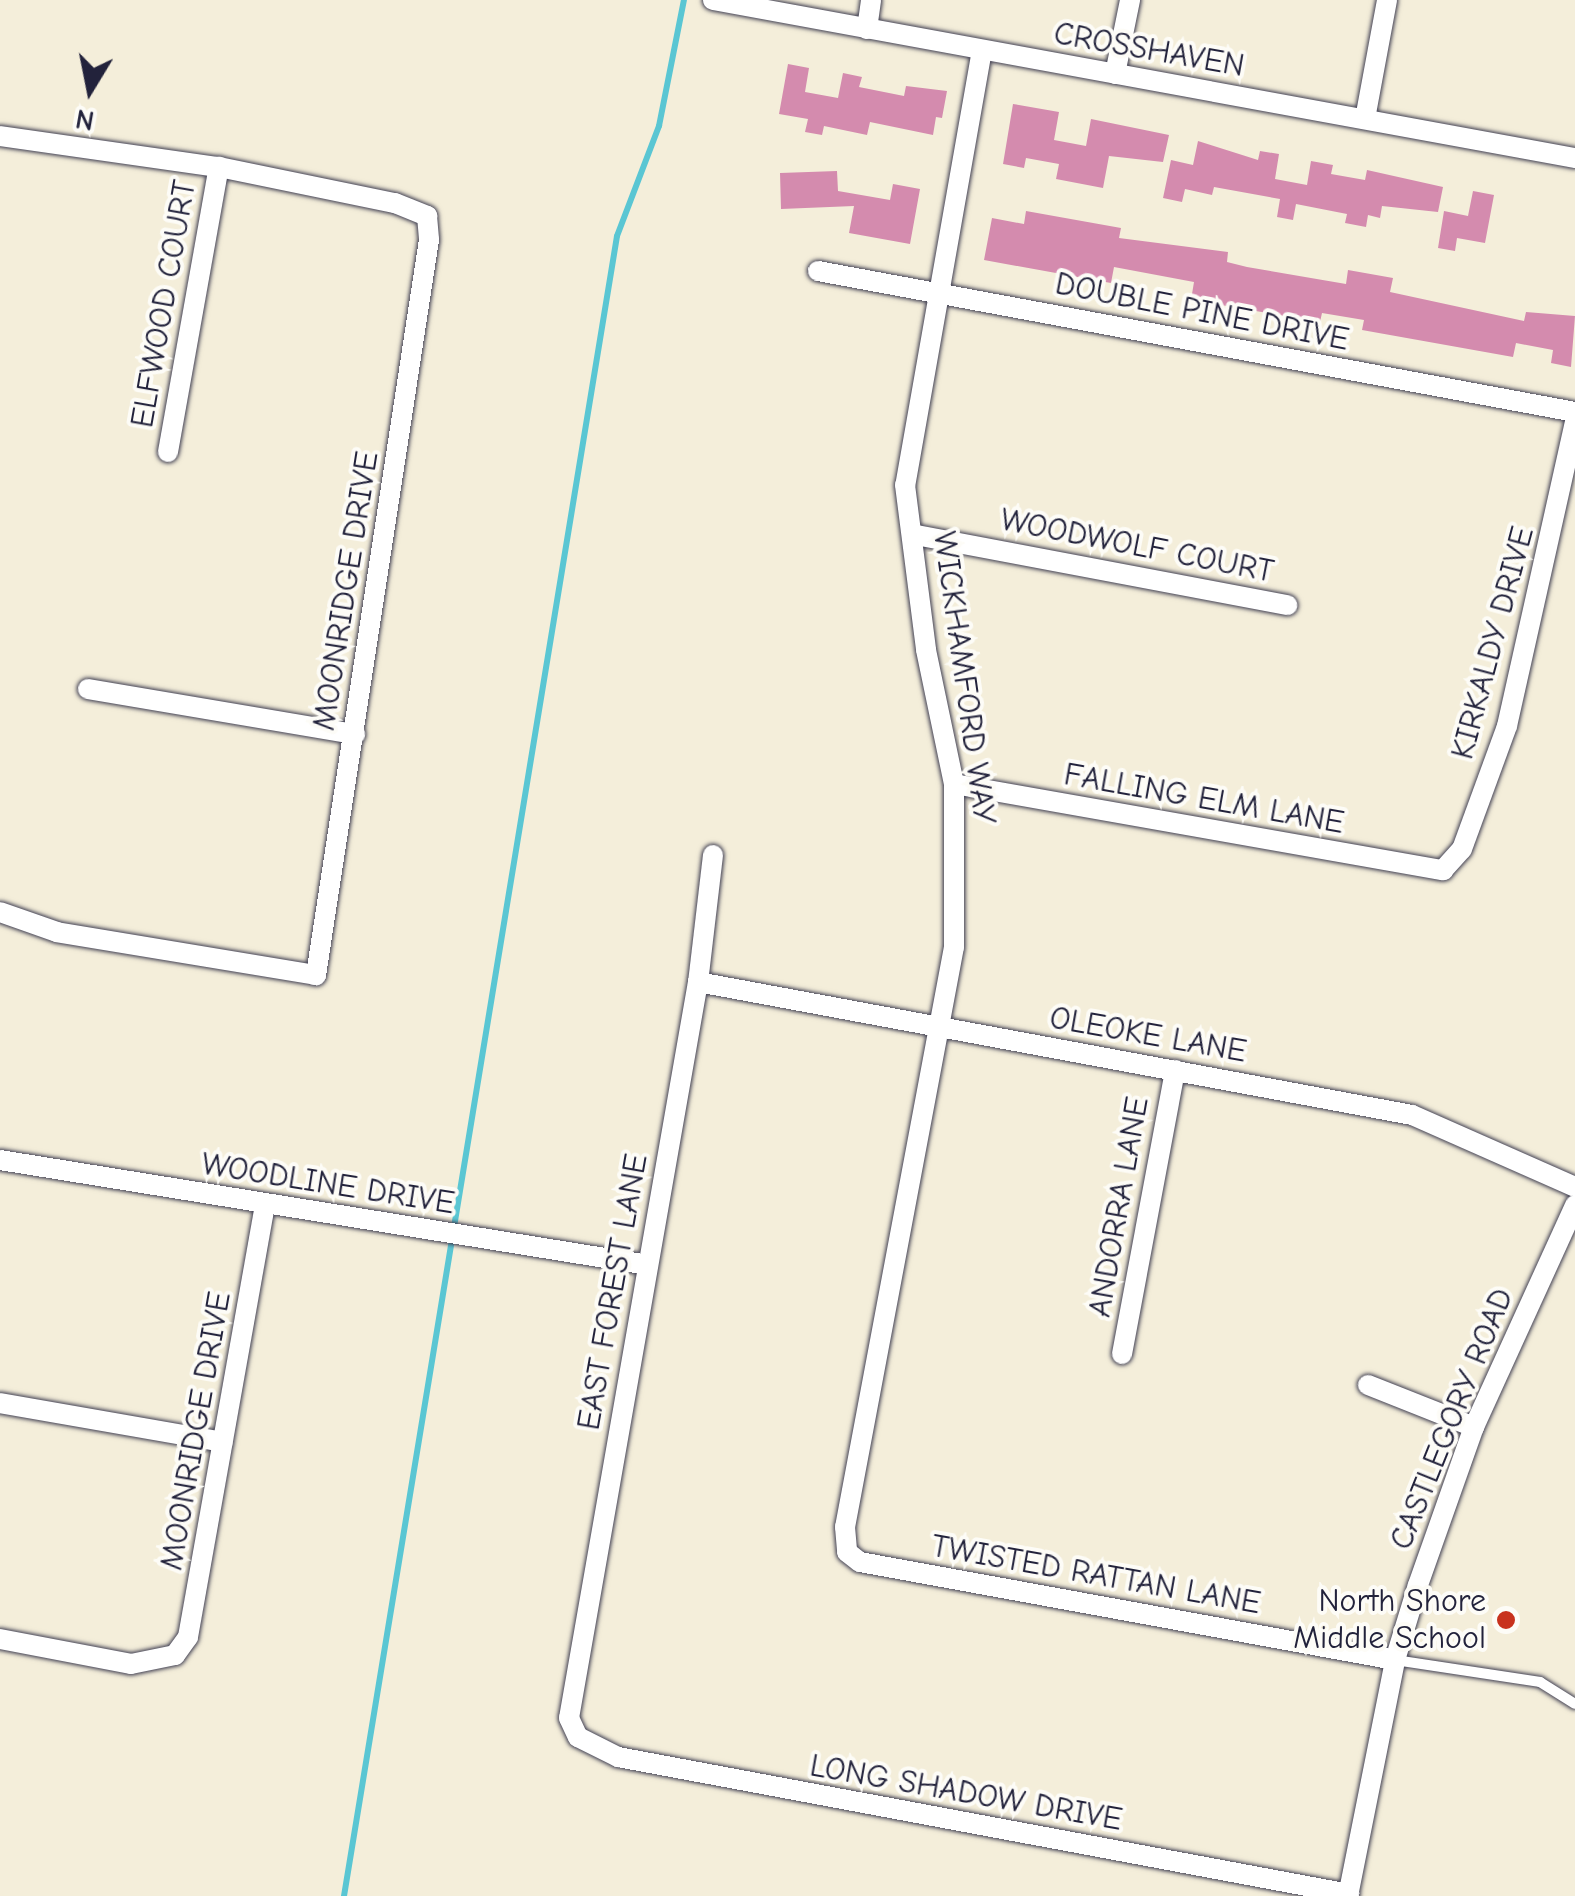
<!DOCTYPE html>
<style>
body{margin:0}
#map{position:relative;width:1575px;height:1896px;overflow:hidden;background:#f4eeda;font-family:"Comic Neue",sans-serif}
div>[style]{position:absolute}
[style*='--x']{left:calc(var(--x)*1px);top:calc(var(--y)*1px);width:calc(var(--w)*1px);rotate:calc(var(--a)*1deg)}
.stream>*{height:6px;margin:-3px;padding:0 3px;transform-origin:3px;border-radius:3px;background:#5ac6d3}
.building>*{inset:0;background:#d48bae}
.roads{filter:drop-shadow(0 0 2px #424153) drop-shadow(0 0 2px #424153)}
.service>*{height:10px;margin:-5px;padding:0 5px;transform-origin:5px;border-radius:5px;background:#fff}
.minor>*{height:20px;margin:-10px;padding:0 10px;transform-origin:10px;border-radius:10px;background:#fff}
.dots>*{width:28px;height:28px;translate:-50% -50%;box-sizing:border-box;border:5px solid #fdfcf7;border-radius:50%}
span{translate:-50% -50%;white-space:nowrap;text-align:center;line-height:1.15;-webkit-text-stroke:8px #fdfcf7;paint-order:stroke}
.street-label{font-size:32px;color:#22223b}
.poi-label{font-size:32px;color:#22223b}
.right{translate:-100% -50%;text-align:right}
.north{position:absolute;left:40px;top:40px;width:100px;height:100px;-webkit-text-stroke:8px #fdfcf7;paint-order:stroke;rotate:190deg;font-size:28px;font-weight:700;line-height:40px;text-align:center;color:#22223b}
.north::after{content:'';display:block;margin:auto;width:35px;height:45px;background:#22223b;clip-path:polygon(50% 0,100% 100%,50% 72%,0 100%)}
</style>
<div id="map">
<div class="stream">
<i style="--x:344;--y:1896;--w:1682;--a:-80.66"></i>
<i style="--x:617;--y:236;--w:118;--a:-69.1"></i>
<i style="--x:659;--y:126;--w:128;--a:-78.8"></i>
</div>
<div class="building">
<i style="clip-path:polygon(788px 64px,809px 68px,805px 92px,838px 98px,843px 73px,862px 77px,859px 87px,904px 96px,906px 86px,947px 91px,942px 118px,936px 117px,933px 135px,870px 122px,867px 135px,824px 126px,822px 135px,805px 132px,808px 119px,779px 114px)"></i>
<i style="clip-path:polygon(1013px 104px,1059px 112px,1054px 140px,1086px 146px,1091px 119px,1169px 135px,1163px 162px,1109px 156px,1103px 188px,1056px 179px,1059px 164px,1026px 158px,1024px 168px,1003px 164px)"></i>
<i style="clip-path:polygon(1198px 141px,1258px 160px,1260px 151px,1279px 154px,1275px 179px,1307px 185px,1311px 161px,1333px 165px,1331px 174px,1365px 180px,1367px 170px,1443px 187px,1438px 212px,1382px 206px,1380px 218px,1368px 215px,1366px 227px,1345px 223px,1347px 214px,1296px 204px,1293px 220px,1277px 217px,1280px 199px,1214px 187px,1212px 195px,1185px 189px,1182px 202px,1163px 198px,1171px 160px,1193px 165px)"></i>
<i style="clip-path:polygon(837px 171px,838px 191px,890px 200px,893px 184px,920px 189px,910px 244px,849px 233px,854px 206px,781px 209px,780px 173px)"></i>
<i style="clip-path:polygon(1473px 191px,1494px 195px,1485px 243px,1457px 238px,1455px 251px,1438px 248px,1444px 211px,1468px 216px)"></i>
<i style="clip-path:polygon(1026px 211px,1121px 228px,1119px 238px,1228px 252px,1227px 262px,1247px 267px,1346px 284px,1348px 270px,1393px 278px,1390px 292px,1524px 321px,1526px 312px,1575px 316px,1571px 367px,1551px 363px,1553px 350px,1516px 343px,1513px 357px,1362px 330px,1364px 320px,1322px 313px,1320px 322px,1191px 300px,1194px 282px,1114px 267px,1111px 283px,984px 260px,992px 218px,1024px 224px)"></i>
</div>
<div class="roads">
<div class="service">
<i style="--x:1395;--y:1660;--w:147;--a:8.6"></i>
<i style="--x:1540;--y:1682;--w:41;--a:32.2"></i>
</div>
<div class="minor">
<i style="--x:713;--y:0;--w:876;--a:10.39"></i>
<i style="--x:867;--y:29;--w:29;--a:-82"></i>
<i style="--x:982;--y:50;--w:442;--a:100"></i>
<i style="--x:905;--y:485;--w:166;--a:82.7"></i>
<i style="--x:926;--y:650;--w:137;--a:78.2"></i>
<i style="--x:954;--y:784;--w:163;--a:90"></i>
<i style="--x:954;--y:947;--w:590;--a:100.64"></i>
<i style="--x:845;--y:1527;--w:25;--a:85"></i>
<i style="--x:847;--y:1552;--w:16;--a:38"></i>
<i style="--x:860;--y:1562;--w:544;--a:10.38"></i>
<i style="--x:1115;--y:74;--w:76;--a:-78.5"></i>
<i style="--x:1365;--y:119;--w:121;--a:-79.5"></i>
<i style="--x:0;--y:136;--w:221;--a:8.1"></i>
<i style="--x:219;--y:167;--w:180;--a:11.6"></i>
<i style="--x:395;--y:203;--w:35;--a:22"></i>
<i style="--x:427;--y:216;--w:24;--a:85"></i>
<i style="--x:429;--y:240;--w:744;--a:98.74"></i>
<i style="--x:316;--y:975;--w:263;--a:-170.6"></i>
<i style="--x:57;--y:932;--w:60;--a:-160.7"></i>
<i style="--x:818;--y:271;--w:770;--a:10.55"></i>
<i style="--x:168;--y:452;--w:290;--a:-79.9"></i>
<i style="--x:916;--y:535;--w:378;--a:10.7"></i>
<i style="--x:88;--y:689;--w:271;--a:9.6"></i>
<i style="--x:954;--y:784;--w:497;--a:10"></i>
<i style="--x:1443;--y:870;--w:28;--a:-48"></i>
<i style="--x:1462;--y:849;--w:131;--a:-69.9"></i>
<i style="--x:1507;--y:726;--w:312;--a:-77.4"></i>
<i style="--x:713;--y:855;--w:128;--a:96.7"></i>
<i style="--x:698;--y:982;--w:747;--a:99.94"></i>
<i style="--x:569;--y:1718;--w:21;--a:65"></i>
<i style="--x:578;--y:1737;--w:45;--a:26.6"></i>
<i style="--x:618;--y:1757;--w:744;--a:10.61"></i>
<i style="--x:698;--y:982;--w:726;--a:10.55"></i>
<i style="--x:1412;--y:1115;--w:178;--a:23.8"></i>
<i style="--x:0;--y:1160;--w:656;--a:9.2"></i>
<i style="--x:1122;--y:1354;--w:289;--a:-79.4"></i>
<i style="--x:1368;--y:1385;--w:114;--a:21.6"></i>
<i style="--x:0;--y:1403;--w:226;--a:9.9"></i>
<i style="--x:0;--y:1639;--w:133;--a:10.8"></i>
<i style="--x:131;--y:1664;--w:45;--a:-11.6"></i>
<i style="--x:175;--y:1655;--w:22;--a:-54"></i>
<i style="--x:188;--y:1637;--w:440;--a:-79.9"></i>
<i style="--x:1348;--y:1896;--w:241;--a:-78.7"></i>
<i style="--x:1395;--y:1660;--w:78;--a:-73"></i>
<i style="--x:1418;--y:1585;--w:168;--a:-70.5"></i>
<i style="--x:1474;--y:1427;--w:244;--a:-65.5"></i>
</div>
</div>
<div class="dots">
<i style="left:1506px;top:1620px;background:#c8321e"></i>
</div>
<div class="street-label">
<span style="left:1149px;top:50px;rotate:10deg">CROSSHAVEN</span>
<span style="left:164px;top:304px;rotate:-80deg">ELFWOOD COURT</span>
<span style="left:1202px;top:312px;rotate:11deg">DOUBLE PINE DRIVE</span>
<span style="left:1137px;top:546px;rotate:11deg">WOODWOLF COURT</span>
<span style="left:346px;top:591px;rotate:-81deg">MOONRIDGE DRIVE</span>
<span style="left:1493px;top:643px;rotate:-75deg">KIRKALDY DRIVE</span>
<span style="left:964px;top:678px;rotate:82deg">WICKHAMFORD WAY</span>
<span style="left:1204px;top:799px;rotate:10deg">FALLING ELM LANE</span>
<span style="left:1148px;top:1035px;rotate:10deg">OLEOKE LANE</span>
<span style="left:328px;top:1184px;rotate:9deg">WOODLINE DRIVE</span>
<span style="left:1119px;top:1207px;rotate:-80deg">ANDORRA LANE</span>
<span style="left:613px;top:1292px;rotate:-80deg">EAST FOREST LANE</span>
<span style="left:1452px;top:1419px;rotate:-68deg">CASTLEGORY ROAD</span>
<span style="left:196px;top:1431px;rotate:-80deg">MOONRIDGE DRIVE</span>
<span style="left:1096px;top:1575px;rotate:10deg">TWISTED RATTAN LANE</span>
<span style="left:966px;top:1793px;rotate:10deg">LONG SHADOW DRIVE</span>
</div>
<div class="poi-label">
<span class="right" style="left:1486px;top:1620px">North Shore<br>Middle School</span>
</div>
<div class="north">N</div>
</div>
